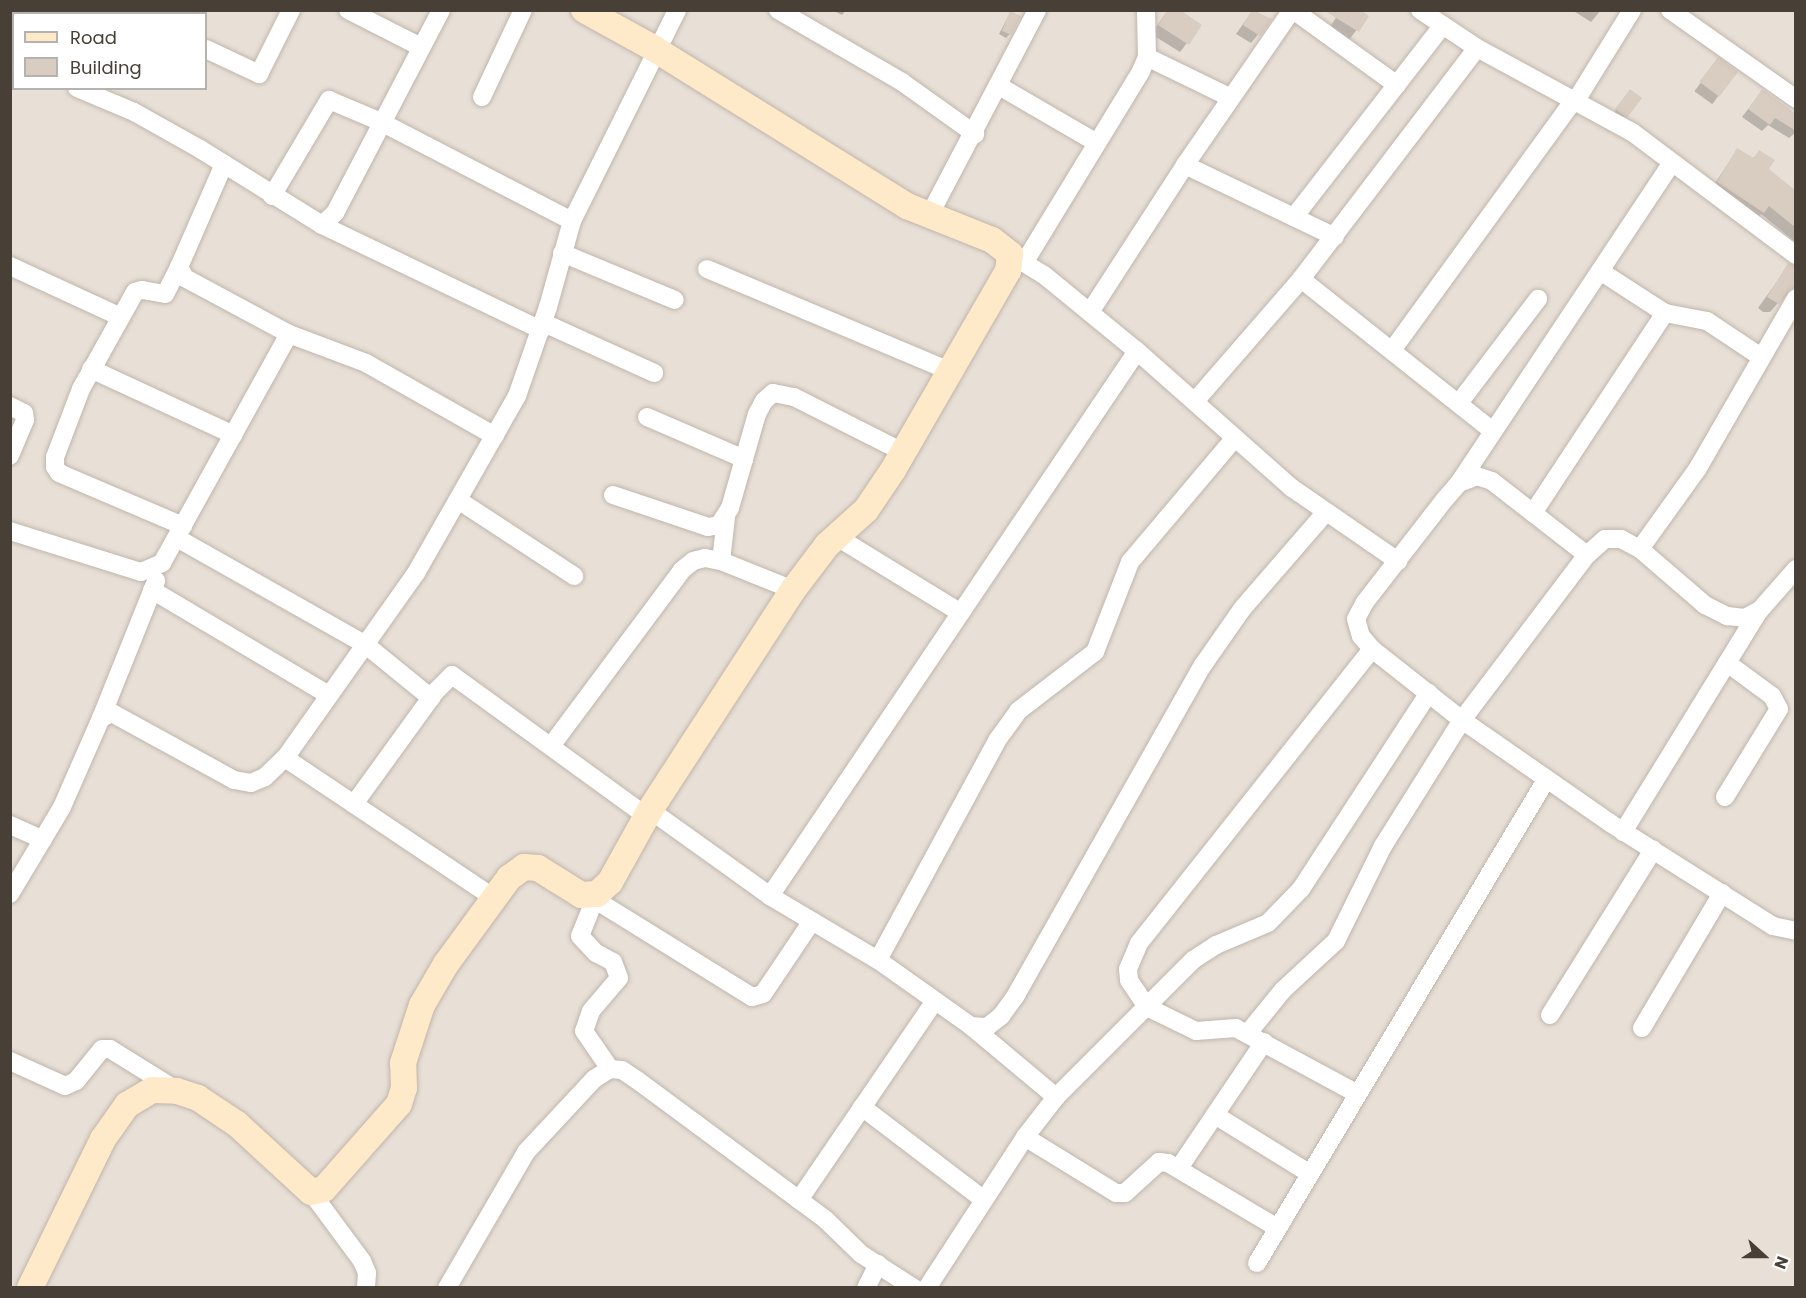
<!DOCTYPE html>
<style>
body{margin:0}
#map{position:relative;width:1806px;height:1298px;overflow:hidden;background:#f4efe9;font-family:Poppins,sans-serif}
div>[style]{position:absolute}
[style*='--x']{left:calc(var(--x)*1px);top:calc(var(--y)*1px);width:calc(var(--w)*1px);rotate:calc(var(--a)*1deg)}
.residential>*{inset:0;background:#e8e0d7}
.shadow>*{inset:0;background:#0003;transform-origin:0 0}
.building>*{inset:0;background:#d9ccc1;transform-origin:0 0}
.roads{filter:drop-shadow(0 0 2px #c0b5ab) drop-shadow(0 0 2px #c0b5ab)}
.street>*{height:18px;margin:-9px;padding:0 9px;transform-origin:9px;border-radius:9px;background:#fff}
.secondary>*{height:26px;margin:-13px;padding:0 13px;transform-origin:13px;border-radius:13px;background:#feeac9}
span{translate:-50% -50%;white-space:nowrap;text-align:center;line-height:1.15;-webkit-text-stroke:4.5px #fff;paint-order:stroke}
.frame{position:absolute;inset:0;border:12px solid #483f37;pointer-events:none}
.legend{position:absolute;left:12px;top:12px;width:195px;height:78px;box-sizing:border-box;background:#fff;border:2px solid #b6b2af;margin:0;padding:8px 10px;list-style:none;font-size:18px;color:#483f37}
.legend li{display:flex;align-items:center;gap:12px;height:30px}
.legend b{width:30px;border:2px solid #b6b2af}
.north{position:absolute;left:1734px;top:1226px;width:60px;height:60px;-webkit-text-stroke:4px #fff;paint-order:stroke;rotate:111deg;font-size:16px;font-weight:700;line-height:24px;text-align:center;color:#483f37}
.north::after{content:'';display:block;margin:auto;width:21px;height:27px;background:#483f37;clip-path:polygon(50% 0,100% 100%,50% 72%,0 100%)}
</style>
<div id="map">
<div class="residential">
<i style="clip-path:polygon(evenodd,11px 11px,1795px 11px,1795px 1287px,11px 1287px,11px 11px,14px 14px,206px 14px,206px 88px,14px 88px,14px 14px)"></i>
</div>
<div class="shadow">
<i style="clip-path:polygon(832px 10px,846px 10px,842px 15px)"></i>
<i style="clip-path:polygon(1168px 10px,1200px 26px,1180px 52px,1151px 34px)"></i>
<i style="clip-path:polygon(1253px 10px,1270px 20px,1251px 43px,1236px 34px)"></i>
<i style="clip-path:polygon(1572px 10px,1601px 10px,1591px 22px)"></i>
<i style="clip-path:polygon(1010px 13px,1010px 34px,1006px 38px,999px 34px)"></i>
<i style="clip-path:polygon(1339px 13px,1367px 16px,1349px 40px,1330px 27px)"></i>
<i style="left:1718px;top:59px;width:22px;height:40px;rotate:36deg"></i>
<i style="clip-path:polygon(1762px 91px,1796px 115px,1796px 132px,1789px 138px,1768px 125px,1762px 131px,1742px 117px)"></i>
<i style="clip-path:polygon(1627px 95px,1626px 116px,1623px 119px,1613px 114px)"></i>
<i style="clip-path:polygon(1737px 150px,1752px 159px,1760px 152px,1767px 169px,1796px 193px,1796px 256px,1787px 248px,1794px 241px,1761px 214px,1755px 220px,1710px 191px)"></i>
<i style="clip-path:polygon(1789px 265px,1778px 303px,1770px 312px,1763px 312px,1758px 308px)"></i>
</div>
<div class="building">
<i style="clip-path:polygon(1168px 10px,1180px 10px,1202px 25px,1189px 45px,1158px 25px)"></i>
<i style="clip-path:polygon(1252px 10px,1272px 19px,1260px 36px,1243px 25px)"></i>
<i style="clip-path:polygon(1323px 10px,1360px 10px,1369px 16px,1359px 32px)"></i>
<i style="clip-path:polygon(1010px 11px,1021px 16px,1011px 35px,1002px 31px)"></i>
<i style="left:1718px;top:57px;width:25px;height:31px;rotate:37deg"></i>
<i style="left:1630px;top:89px;width:15px;height:25px;rotate:37deg"></i>
<i style="clip-path:polygon(1762px 89px,1796px 114px,1796px 131px,1775px 118px,1770px 125px,1748px 109px)"></i>
<i style="clip-path:polygon(1737px 148px,1754px 158px,1759px 150px,1775px 160px,1769px 169px,1796px 191px,1796px 228px,1769px 206px,1764px 213px,1717px 182px)"></i>
<i style="clip-path:polygon(1788px 263px,1796px 266px,1796px 286px,1779px 304px,1767px 297px)"></i>
</div>
<div class="roads">
<div class="street">
<i style="--x:129;--y:10;--w:7;--a:34"></i>
<i style="--x:348;--y:10;--w:82;--a:26.9"></i>
<i style="--x:778;--y:10;--w:143;--a:30.1"></i>
<i style="--x:902;--y:82;--w:90;--a:35.5"></i>
<i style="--x:1293;--y:10;--w:128;--a:35.8"></i>
<i style="--x:1420;--y:10;--w:69;--a:33.7"></i>
<i style="--x:1477;--y:48;--w:176;--a:28.5"></i>
<i style="--x:1632;--y:132;--w:205;--a:36.9"></i>
<i style="--x:1670;--y:10;--w:154;--a:35.2"></i>
<i style="--x:206;--y:49;--w:59;--a:25.3"></i>
<i style="--x:259;--y:74;--w:72;--a:-63.4"></i>
<i style="--x:1147;--y:57;--w:93;--a:26"></i>
<i style="--x:10;--y:66;--w:4;--a:14"></i>
<i style="--x:999;--y:86;--w:113;--a:30.2"></i>
<i style="--x:77;--y:88;--w:62;--a:22.8"></i>
<i style="--x:134;--y:112;--w:76;--a:29.3"></i>
<i style="--x:200;--y:149;--w:144;--a:31.9"></i>
<i style="--x:322;--y:225;--w:18;--a:-43"></i>
<i style="--x:335;--y:213;--w:229;--a:-62.4"></i>
<i style="--x:482;--y:97;--w:96;--a:-64.8"></i>
<i style="--x:1575;--y:102;--w:108;--a:-58.2"></i>
<i style="--x:224;--y:164;--w:112;--a:113.6"></i>
<i style="--x:179;--y:267;--w:13;--a:61"></i>
<i style="--x:185;--y:278;--w:118;--a:28.3"></i>
<i style="--x:289;--y:334;--w:82;--a:20.6"></i>
<i style="--x:366;--y:363;--w:148;--a:29.5"></i>
<i style="--x:1185;--y:165;--w:166;--a:25.6"></i>
<i style="--x:272;--y:196;--w:112;--a:-59.3"></i>
<i style="--x:329;--y:100;--w:56;--a:22.9"></i>
<i style="--x:381;--y:122;--w:215;--a:27.4"></i>
<i style="--x:929;--y:216;--w:233;--a:-62.3"></i>
<i style="--x:1294;--y:217;--w:242;--a:-52.2"></i>
<i style="--x:322;--y:225;--w:243;--a:25.6"></i>
<i style="--x:562;--y:253;--w:122;--a:22.6"></i>
<i style="--x:1010;--y:254;--w:40;--a:32"></i>
<i style="--x:1044;--y:275;--w:120;--a:39.3"></i>
<i style="--x:1137;--y:351;--w:207;--a:41.5"></i>
<i style="--x:1292;--y:488;--w:129;--a:34.6"></i>
<i style="--x:1024;--y:263;--w:225;--a:-58.6"></i>
<i style="--x:1141;--y:71;--w:15;--a:-67"></i>
<i style="--x:1147;--y:57;--w:47;--a:-91.2"></i>
<i style="--x:10;--y:266;--w:122;--a:24.7"></i>
<i style="--x:179;--y:267;--w:30;--a:117"></i>
<i style="--x:165;--y:294;--w:23;--a:-170"></i>
<i style="--x:142;--y:290;--w:7;--a:164"></i>
<i style="--x:135;--y:292;--w:111;--a:119.1"></i>
<i style="--x:81;--y:389;--w:73;--a:110.9"></i>
<i style="--x:55;--y:457;--w:10;--a:90"></i>
<i style="--x:55;--y:467;--w:7;--a:56"></i>
<i style="--x:59;--y:473;--w:135;--a:23.1"></i>
<i style="--x:707;--y:269;--w:264;--a:22.8"></i>
<i style="--x:1600;--y:271;--w:77;--a:32.9"></i>
<i style="--x:1665;--y:313;--w:43;--a:10.8"></i>
<i style="--x:1707;--y:321;--w:65;--a:33.7"></i>
<i style="--x:1301;--y:279;--w:245;--a:38.4"></i>
<i style="--x:1090;--y:312;--w:175;--a:-57.1"></i>
<i style="--x:1185;--y:165;--w:188;--a:-55.4"></i>
<i style="--x:544;--y:323;--w:121;--a:24.4"></i>
<i style="--x:1393;--y:349;--w:306;--a:-54"></i>
<i style="--x:91;--y:369;--w:157;--a:24.8"></i>
<i style="--x:1196;--y:400;--w:160;--a:-49"></i>
<i style="--x:1301;--y:279;--w:290;--a:-52.7"></i>
<i style="--x:1459;--y:403;--w:131;--a:-52.8"></i>
<i style="--x:10;--y:406;--w:16;--a:27"></i>
<i style="--x:24;--y:413;--w:7;--a:82"></i>
<i style="--x:25;--y:420;--w:39;--a:113"></i>
<i style="--x:647;--y:417;--w:106;--a:23.4"></i>
<i style="--x:1459;--y:483;--w:384;--a:-56.4"></i>
<i style="--x:613;--y:495;--w:100;--a:18.6"></i>
<i style="--x:708;--y:527;--w:11;--a:-10"></i>
<i style="--x:719;--y:525;--w:20;--a:-57"></i>
<i style="--x:730;--y:508;--w:98;--a:-74"></i>
<i style="--x:757;--y:414;--w:15;--a:-62"></i>
<i style="--x:764;--y:401;--w:12;--a:-42"></i>
<i style="--x:773;--y:393;--w:21;--a:11"></i>
<i style="--x:794;--y:397;--w:122;--a:26.8"></i>
<i style="--x:458;--y:500;--w:139;--a:33.2"></i>
<i style="--x:1533;--y:513;--w:240;--a:-56.6"></i>
<i style="--x:10;--y:531;--w:137;--a:17.4"></i>
<i style="--x:141;--y:572;--w:23;--a:-23"></i>
<i style="--x:162;--y:563;--w:262;--a:-61"></i>
<i style="--x:837;--y:537;--w:145;--a:31.5"></i>
<i style="--x:177;--y:538;--w:217;--a:29.5"></i>
<i style="--x:366;--y:645;--w:84;--a:39.2"></i>
<i style="--x:1640;--y:549;--w:100;--a:-54.4"></i>
<i style="--x:1698;--y:468;--w:196;--a:-60"></i>
<i style="--x:1587;--y:555;--w:120;--a:-142.1"></i>
<i style="--x:1492;--y:481;--w:16;--a:-162"></i>
<i style="--x:1477;--y:476;--w:19;--a:159"></i>
<i style="--x:1459;--y:483;--w:21;--a:131"></i>
<i style="--x:1445;--y:499;--w:130;--a:127.8"></i>
<i style="--x:1365;--y:602;--w:19;--a:118"></i>
<i style="--x:1356;--y:619;--w:18;--a:74"></i>
<i style="--x:1361;--y:636;--w:17;--a:50"></i>
<i style="--x:1372;--y:649;--w:115;--a:38.3"></i>
<i style="--x:1462;--y:720;--w:180;--a:34.8"></i>
<i style="--x:1610;--y:823;--w:193;--a:32.3"></i>
<i style="--x:1773;--y:926;--w:24;--a:12"></i>
<i style="--x:721;--y:561;--w:44;--a:-83.5"></i>
<i style="--x:152;--y:590;--w:206;--a:30.7"></i>
<i style="--x:101;--y:718;--w:148;--a:-68.1"></i>
<i style="--x:551;--y:746;--w:219;--a:-53.3"></i>
<i style="--x:682;--y:570;--w:14;--a:-39"></i>
<i style="--x:693;--y:561;--w:12;--a:-14"></i>
<i style="--x:705;--y:558;--w:16;--a:11"></i>
<i style="--x:721;--y:561;--w:78;--a:21.9"></i>
<i style="--x:285;--y:758;--w:252;--a:33.8"></i>
<i style="--x:1725;--y:797;--w:103;--a:-58.5"></i>
<i style="--x:1779;--y:709;--w:15;--a:-118"></i>
<i style="--x:1772;--y:696;--w:56;--a:-143.7"></i>
<i style="--x:354;--y:804;--w:138;--a:-54.1"></i>
<i style="--x:435;--y:692;--w:24;--a:-45"></i>
<i style="--x:452;--y:675;--w:240;--a:36"></i>
<i style="--x:650;--y:810;--w:148;--a:35.6"></i>
<i style="--x:770;--y:896;--w:126;--a:30.7"></i>
<i style="--x:878;--y:960;--w:114;--a:35.4"></i>
<i style="--x:971;--y:1026;--w:16;--a:4"></i>
<i style="--x:987;--y:1027;--w:18;--a:-38"></i>
<i style="--x:1001;--y:1016;--w:26;--a:-54"></i>
<i style="--x:1016;--y:995;--w:379;--a:-60.5"></i>
<i style="--x:1203;--y:665;--w:68;--a:-55.1"></i>
<i style="--x:1242;--y:609;--w:128;--a:-49.1"></i>
<i style="--x:10;--y:825;--w:36;--a:24"></i>
<i style="--x:1623;--y:832;--w:259;--a:-58.4"></i>
<i style="--x:10;--y:894;--w:101;--a:-59.1"></i>
<i style="--x:62;--y:807;--w:97;--a:-66.3"></i>
<i style="--x:101;--y:718;--w:12;--a:-24"></i>
<i style="--x:112;--y:713;--w:139;--a:28.8"></i>
<i style="--x:234;--y:780;--w:17;--a:10"></i>
<i style="--x:251;--y:783;--w:15;--a:-23"></i>
<i style="--x:265;--y:777;--w:28;--a:-44"></i>
<i style="--x:285;--y:758;--w:227;--a:-54.7"></i>
<i style="--x:416;--y:573;--w:204;--a:-60.3"></i>
<i style="--x:517;--y:396;--w:94;--a:-70.8"></i>
<i style="--x:548;--y:307;--w:89;--a:-74.4"></i>
<i style="--x:572;--y:221;--w:236;--a:-63.5"></i>
<i style="--x:597;--y:894;--w:45;--a:112"></i>
<i style="--x:580;--y:936;--w:23;--a:47"></i>
<i style="--x:596;--y:953;--w:19;--a:28"></i>
<i style="--x:613;--y:962;--w:17;--a:69"></i>
<i style="--x:619;--y:978;--w:43;--a:130.3"></i>
<i style="--x:591;--y:1011;--w:21;--a:109"></i>
<i style="--x:584;--y:1031;--w:46;--a:55.6"></i>
<i style="--x:770;--y:896;--w:657;--a:-56.04"></i>
<i style="--x:594;--y:899;--w:186;--a:31.8"></i>
<i style="--x:752;--y:997;--w:11;--a:-15"></i>
<i style="--x:763;--y:994;--w:88;--a:-56.1"></i>
<i style="--x:878;--y:960;--w:251;--a:-61.5"></i>
<i style="--x:998;--y:739;--w:34;--a:-54"></i>
<i style="--x:1018;--y:711;--w:97;--a:-37.5"></i>
<i style="--x:1095;--y:652;--w:97;--a:-68.7"></i>
<i style="--x:1130;--y:562;--w:161;--a:-49.8"></i>
<i style="--x:1550;--y:1015;--w:195;--a:-58"></i>
<i style="--x:971;--y:1026;--w:111;--a:39.9"></i>
<i style="--x:1642;--y:1028;--w:157;--a:-59.3"></i>
<i style="--x:1248;--y:1033;--w:55;--a:-50.9"></i>
<i style="--x:1283;--y:990;--w:72;--a:-42.8"></i>
<i style="--x:1336;--y:941;--w:106;--a:-63.7"></i>
<i style="--x:1383;--y:846;--w:149;--a:-57.9"></i>
<i style="--x:1462;--y:720;--w:207;--a:-52.9"></i>
<i style="--x:1587;--y:555;--w:24;--a:-42"></i>
<i style="--x:1605;--y:539;--w:16;--a:0"></i>
<i style="--x:1621;--y:539;--w:21;--a:28"></i>
<i style="--x:1640;--y:549;--w:86;--a:40.7"></i>
<i style="--x:1705;--y:605;--w:25;--a:27"></i>
<i style="--x:1727;--y:616;--w:18;--a:6"></i>
<i style="--x:1745;--y:618;--w:17;--a:-28"></i>
<i style="--x:1760;--y:610;--w:55;--a:-48.7"></i>
<i style="--x:10;--y:1061;--w:60;--a:24.4"></i>
<i style="--x:65;--y:1086;--w:12;--a:-24"></i>
<i style="--x:76;--y:1081;--w:41;--a:-50.9"></i>
<i style="--x:102;--y:1049;--w:8;--a:0"></i>
<i style="--x:110;--y:1049;--w:78;--a:31.8"></i>
<i style="--x:1356;--y:1093;--w:136;--a:-151.6"></i>
<i style="--x:1236;--y:1028;--w:40;--a:175.7"></i>
<i style="--x:1196;--y:1031;--w:55;--a:-153.9"></i>
<i style="--x:1147;--y:1007;--w:32;--a:-124"></i>
<i style="--x:1129;--y:980;--w:11;--a:-95"></i>
<i style="--x:1128;--y:969;--w:28;--a:-67"></i>
<i style="--x:1139;--y:943;--w:375;--a:-51.6"></i>
<i style="--x:862;--y:1107;--w:153;--a:37.3"></i>
<i style="--x:1215;--y:1115;--w:110;--a:31.7"></i>
<i style="--x:1025;--y:1137;--w:107;--a:31.6"></i>
<i style="--x:1116;--y:1193;--w:9;--a:0"></i>
<i style="--x:1125;--y:1193;--w:46;--a:-42.4"></i>
<i style="--x:1159;--y:1162;--w:9;--a:6"></i>
<i style="--x:1168;--y:1163;--w:126;--a:30.7"></i>
<i style="--x:1179;--y:1168;--w:152;--a:-56"></i>
<i style="--x:311;--y:1192;--w:86;--a:53.5"></i>
<i style="--x:362;--y:1261;--w:13;--a:67"></i>
<i style="--x:367;--y:1273;--w:15;--a:94"></i>
<i style="--x:799;--y:1200;--w:241;--a:-55.7"></i>
<i style="--x:1257;--y:1263;--w:563;--a:-59.11"></i>
<i style="--x:447;--y:1288;--w:157;--a:-59.8"></i>
<i style="--x:526;--y:1152;--w:100;--a:-47"></i>
<i style="--x:594;--y:1079;--w:19;--a:-32"></i>
<i style="--x:610;--y:1069;--w:12;--a:5"></i>
<i style="--x:622;--y:1070;--w:18;--a:34"></i>
<i style="--x:637;--y:1080;--w:235;--a:36.5"></i>
<i style="--x:826;--y:1220;--w:49;--a:44.2"></i>
<i style="--x:861;--y:1254;--w:63;--a:32.7"></i>
<i style="--x:866;--y:1288;--w:27;--a:-63"></i>
<i style="--x:927;--y:1288;--w:180;--a:-57"></i>
<i style="--x:1025;--y:1137;--w:51;--a:-52.2"></i>
<i style="--x:1056;--y:1097;--w:194;--a:-45"></i>
<i style="--x:1193;--y:960;--w:27;--a:-33"></i>
<i style="--x:1216;--y:945;--w:56;--a:-22.9"></i>
<i style="--x:1268;--y:923;--w:47;--a:-45.9"></i>
<i style="--x:1301;--y:889;--w:234;--a:-56.9"></i>
</div>
<div class="secondary">
<i style="--x:30;--y:1288;--w:166;--a:-63.9"></i>
<i style="--x:103;--y:1139;--w:42;--a:-54.8"></i>
<i style="--x:127;--y:1105;--w:29;--a:-31"></i>
<i style="--x:152;--y:1090;--w:25;--a:2"></i>
<i style="--x:177;--y:1091;--w:22;--a:18"></i>
<i style="--x:198;--y:1098;--w:47;--a:33.7"></i>
<i style="--x:237;--y:1124;--w:100;--a:42.6"></i>
<i style="--x:311;--y:1192;--w:13;--a:-13"></i>
<i style="--x:324;--y:1189;--w:113;--a:-48.6"></i>
<i style="--x:399;--y:1104;--w:17;--a:-73"></i>
<i style="--x:404;--y:1088;--w:25;--a:-92"></i>
<i style="--x:403;--y:1063;--w:61;--a:-71.9"></i>
<i style="--x:422;--y:1005;--w:48;--a:-59.7"></i>
<i style="--x:446;--y:964;--w:107;--a:-53.8"></i>
<i style="--x:509;--y:878;--w:19;--a:-36"></i>
<i style="--x:524;--y:867;--w:14;--a:4"></i>
<i style="--x:538;--y:868;--w:51;--a:32.1"></i>
<i style="--x:581;--y:895;--w:16;--a:-4"></i>
<i style="--x:597;--y:894;--w:18;--a:-43"></i>
<i style="--x:610;--y:882;--w:82;--a:-60.9"></i>
<i style="--x:650;--y:810;--w:262;--a:-57"></i>
<i style="--x:793;--y:590;--w:56;--a:-52.9"></i>
<i style="--x:827;--y:545;--w:52;--a:-41.9"></i>
<i style="--x:866;--y:510;--w:48;--a:-56"></i>
<i style="--x:893;--y:470;--w:230;--a:-60"></i>
<i style="--x:1008;--y:271;--w:17;--a:-83"></i>
<i style="--x:1010;--y:254;--w:23;--a:-142"></i>
<i style="--x:992;--y:240;--w:92;--a:-158.2"></i>
<i style="--x:907;--y:206;--w:297;--a:-148.1"></i>
<i style="--x:655;--y:49;--w:81;--a:-151.2"></i>
</div>
</div>
<div class="frame"></div>
<ul class="legend">
<li><b style="height:8px;background:#feeac9"></b>Road</li>
<li><b style="height:16px;background:#d9ccc1"></b>Building</li>
</ul>
<div class="north">N</div>
</div>
